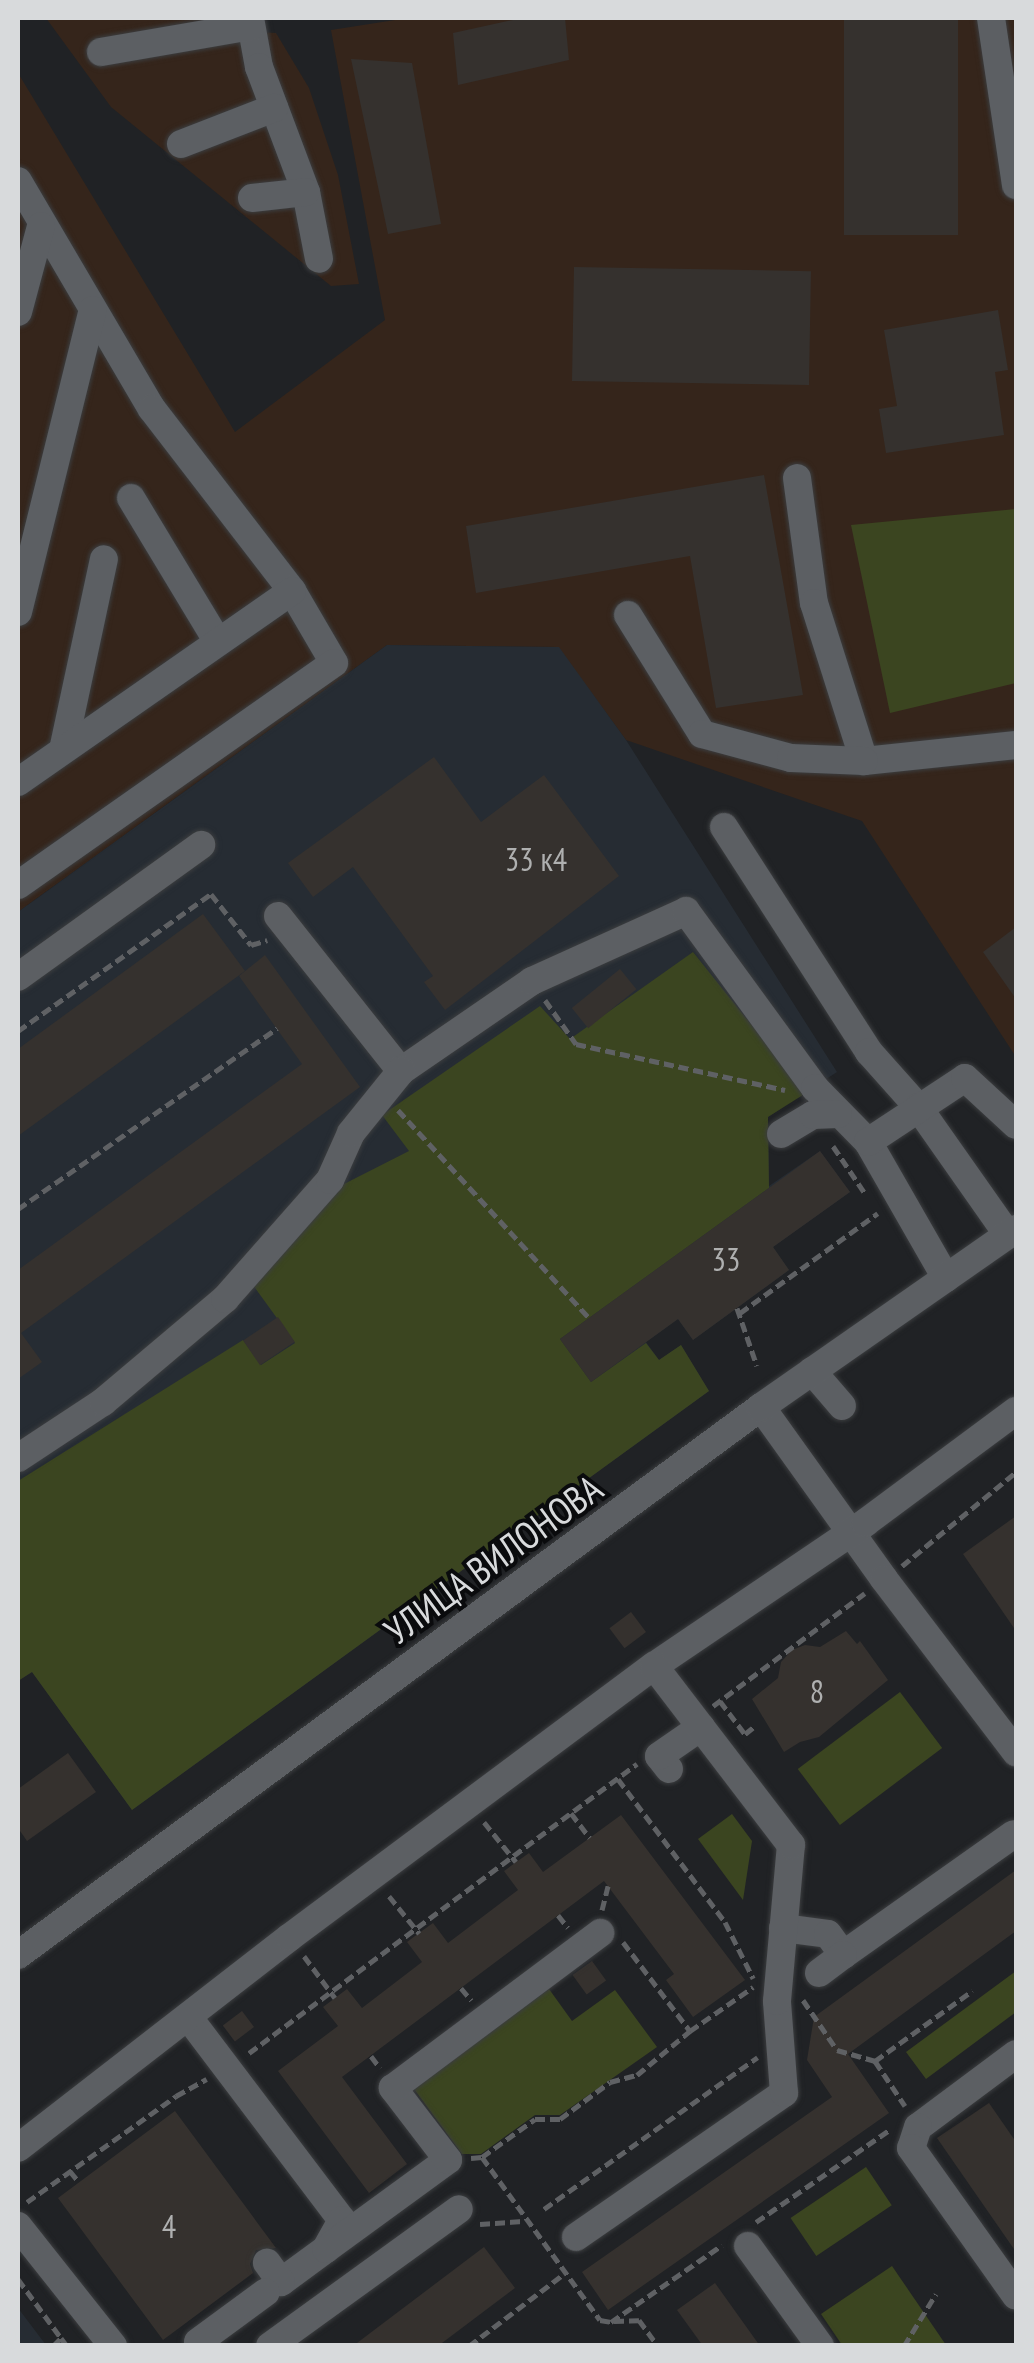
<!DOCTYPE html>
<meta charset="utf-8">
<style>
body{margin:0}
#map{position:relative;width:1034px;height:2363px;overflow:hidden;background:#202225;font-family:"PT Sans Narrow",sans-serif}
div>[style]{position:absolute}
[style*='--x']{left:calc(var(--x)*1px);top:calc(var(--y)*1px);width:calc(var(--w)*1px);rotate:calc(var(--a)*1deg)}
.industrial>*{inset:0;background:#35251b}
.built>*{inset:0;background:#262c33}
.green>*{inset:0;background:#3b4520;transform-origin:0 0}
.building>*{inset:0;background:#35312e;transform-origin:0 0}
.path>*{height:5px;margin-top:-2.5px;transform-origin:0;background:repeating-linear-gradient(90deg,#5f6164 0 10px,transparent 0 15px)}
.roads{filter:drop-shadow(0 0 2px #3b3d3f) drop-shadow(0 0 2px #3b3d3f)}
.minor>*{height:28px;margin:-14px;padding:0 14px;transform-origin:14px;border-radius:14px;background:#5c5f63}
span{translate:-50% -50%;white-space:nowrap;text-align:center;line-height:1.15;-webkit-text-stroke:8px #0a0b0d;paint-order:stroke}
.number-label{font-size:32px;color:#afb0b0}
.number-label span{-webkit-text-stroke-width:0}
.street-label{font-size:38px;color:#d8dadc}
.frame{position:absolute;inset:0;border:20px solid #d8dadc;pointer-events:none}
</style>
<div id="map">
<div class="industrial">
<i style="clip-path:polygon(46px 18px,235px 18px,237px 31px,276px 33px,309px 88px,338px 175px,359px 284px,331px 286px,111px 107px)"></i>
<i style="clip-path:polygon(408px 18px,1016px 18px,1016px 1057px,862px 821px,626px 740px,558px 647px,387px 645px,18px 912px,18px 73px,235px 432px,385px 320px,331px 30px)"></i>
</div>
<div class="built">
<i style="clip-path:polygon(387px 645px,559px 647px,626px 740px,837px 1072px,768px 1117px,769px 1186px,820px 1151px,850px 1192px,773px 1247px,789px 1270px,693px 1340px,678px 1319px,646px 1342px,659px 1360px,681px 1345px,709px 1391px,132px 1810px,32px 1672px,18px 1681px,18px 912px)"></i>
<i style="clip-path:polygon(18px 2308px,46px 2345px,18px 2345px)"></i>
</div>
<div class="green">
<i style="clip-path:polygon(1016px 509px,1016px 683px,890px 713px,851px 525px)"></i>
<i style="clip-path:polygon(693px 952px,806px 1093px,768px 1117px,769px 1188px,560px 1339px,591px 1382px,646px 1343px,659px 1360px,681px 1345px,709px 1391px,132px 1810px,32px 1672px,18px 1681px,18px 1481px,243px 1340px,261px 1365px,295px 1343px,250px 1281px,344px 1184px,409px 1151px,382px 1115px,540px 1006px,570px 1039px)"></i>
<i style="left:900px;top:1692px;width:70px;height:128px;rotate:53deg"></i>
<i style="clip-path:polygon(732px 1814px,752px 1841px,743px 1900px,698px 1839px)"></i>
<i style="clip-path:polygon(1016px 1971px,1016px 2012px,926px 2079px,906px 2052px)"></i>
<i style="clip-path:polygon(549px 1989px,572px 2021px,615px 1990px,657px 2047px,560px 2115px,535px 2115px,481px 2154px,462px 2154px,414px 2089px)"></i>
<i style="left:866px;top:2167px;width:46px;height:91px;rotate:56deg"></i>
<i style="clip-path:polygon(892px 2266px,946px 2345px,842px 2345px,821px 2314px)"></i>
</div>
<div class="building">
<i style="clip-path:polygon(522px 18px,565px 18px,569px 60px,458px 85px,453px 33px)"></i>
<i style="left:844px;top:18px;width:114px;height:217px"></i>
<i style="clip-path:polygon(351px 59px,412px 63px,441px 224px,388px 234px)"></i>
<i style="left:574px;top:267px;width:237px;height:114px;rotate:1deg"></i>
<i style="clip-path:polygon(998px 310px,1008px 370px,995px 372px,1004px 435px,886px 453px,879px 409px,897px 406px,884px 330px)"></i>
<i style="clip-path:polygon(764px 475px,803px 695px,716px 708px,690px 556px,476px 593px,466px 526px)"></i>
<i style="clip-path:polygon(434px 757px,481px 822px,544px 775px,619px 876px,445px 1010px,424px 982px,433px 976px,353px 867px,313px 897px,288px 863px)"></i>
<i style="clip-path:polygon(203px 914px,245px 971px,18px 1136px,18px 1049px)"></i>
<i style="clip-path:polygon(1016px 927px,1016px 999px,983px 952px)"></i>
<i style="clip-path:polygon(265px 955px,360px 1087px,21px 1333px,42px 1362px,18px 1379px,18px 1270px,302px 1064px,239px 976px)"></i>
<i style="left:620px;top:969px;width:26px;height:62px;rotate:51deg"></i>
<i style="clip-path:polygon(820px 1151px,850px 1192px,773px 1247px,789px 1270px,693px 1340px,678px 1319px,591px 1382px,560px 1339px)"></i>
<i style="left:278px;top:1317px;width:30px;height:42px;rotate:56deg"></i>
<i style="clip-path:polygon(1016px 1516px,1016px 1631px,963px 1554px)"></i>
<i style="left:631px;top:1612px;width:25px;height:27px;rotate:53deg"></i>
<i style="clip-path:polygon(846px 1631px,857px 1644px,860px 1641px,888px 1680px,819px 1737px,800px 1742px,784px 1752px,752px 1699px,778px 1678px,781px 1662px,792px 1650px,805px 1645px,820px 1647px)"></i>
<i style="clip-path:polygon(68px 1753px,96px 1792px,27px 1841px,18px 1828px,18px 1789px)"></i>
<i style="clip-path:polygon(621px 1815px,745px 1980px,693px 2017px,666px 1980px,674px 1974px,604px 1881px,342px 2077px,407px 2164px,369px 2193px,278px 2071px,338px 2026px,323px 2007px,347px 1989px,362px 2008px,422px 1962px,407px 1942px,419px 1933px,433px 1923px,448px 1943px,518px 1890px,504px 1871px,529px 1853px,543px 1872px)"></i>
<i style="clip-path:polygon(1016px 1870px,1016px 1931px,848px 2054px,889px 2113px,608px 2310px,582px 2272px,832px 2097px,807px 2060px,814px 2017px)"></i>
<i style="left:592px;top:1961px;width:24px;height:24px;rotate:54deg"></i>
<i style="left:242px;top:2011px;width:20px;height:24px;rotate:53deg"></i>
<i style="clip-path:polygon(989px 2103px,1016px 2142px,1016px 2252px,937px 2138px)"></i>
<i style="clip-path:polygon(175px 2111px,276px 2248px,256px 2250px,250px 2264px,253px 2273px,163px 2340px,58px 2198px)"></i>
<i style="clip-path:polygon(484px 2247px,515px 2288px,438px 2346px,353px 2346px)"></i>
<i style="clip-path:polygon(715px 2283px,760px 2346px,703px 2346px,677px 2310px)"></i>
</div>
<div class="path">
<i style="--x:545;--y:1000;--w:54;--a:54.8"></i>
<i style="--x:576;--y:1044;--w:214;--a:12.4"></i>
<i style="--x:18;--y:1031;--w:237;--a:-35.4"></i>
<i style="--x:211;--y:894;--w:65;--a:51.9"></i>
<i style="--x:251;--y:945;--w:17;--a:-17"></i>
<i style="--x:398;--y:1110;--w:282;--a:47.4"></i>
<i style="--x:833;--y:1146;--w:59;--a:56"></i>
<i style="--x:18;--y:1209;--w:316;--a:-34.9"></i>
<i style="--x:737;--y:1308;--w:61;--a:71"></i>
<i style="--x:740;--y:1313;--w:170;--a:-35.9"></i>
<i style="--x:902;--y:1566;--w:148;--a:-39.5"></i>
<i style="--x:720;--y:1701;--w:41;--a:52.9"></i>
<i style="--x:745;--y:1734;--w:14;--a:-39"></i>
<i style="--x:713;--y:1706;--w:189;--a:-36.6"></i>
<i style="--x:618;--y:1779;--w:179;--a:53.2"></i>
<i style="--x:725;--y:1922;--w:63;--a:63.4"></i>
<i style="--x:571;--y:1813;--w:31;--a:53"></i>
<i style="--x:484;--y:1822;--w:51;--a:51.3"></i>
<i style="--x:389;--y:1896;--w:48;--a:51"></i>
<i style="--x:602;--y:1910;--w:25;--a:-76"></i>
<i style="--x:558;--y:1915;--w:16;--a:52"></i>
<i style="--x:623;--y:1942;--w:111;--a:53"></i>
<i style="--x:690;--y:2031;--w:77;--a:-34.9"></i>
<i style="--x:304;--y:1956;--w:52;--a:53.6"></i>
<i style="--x:461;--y:1988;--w:16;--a:50"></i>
<i style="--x:803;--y:2000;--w:60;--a:55.8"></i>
<i style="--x:837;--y:2050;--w:40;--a:16"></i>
<i style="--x:875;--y:2061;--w:54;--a:56.3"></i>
<i style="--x:249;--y:2053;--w:484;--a:-36.7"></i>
<i style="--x:371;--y:2056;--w:15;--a:53"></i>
<i style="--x:875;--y:2061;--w:120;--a:-35.8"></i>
<i style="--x:482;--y:2157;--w:65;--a:-35.6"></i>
<i style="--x:535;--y:2119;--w:25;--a:0"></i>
<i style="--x:560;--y:2119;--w:62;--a:-36.5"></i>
<i style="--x:610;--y:2082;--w:28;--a:-15"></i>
<i style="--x:637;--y:2075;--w:69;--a:-39.7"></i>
<i style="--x:471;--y:2158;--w:11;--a:-5"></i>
<i style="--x:482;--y:2157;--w:201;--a:54.1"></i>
<i style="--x:600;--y:2320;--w:11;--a:10"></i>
<i style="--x:611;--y:2322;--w:135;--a:-34.7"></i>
<i style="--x:70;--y:2171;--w:14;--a:51"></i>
<i style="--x:27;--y:2202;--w:183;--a:-35.4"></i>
<i style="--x:176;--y:2096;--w:35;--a:-29"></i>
<i style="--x:544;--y:2209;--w:262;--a:-35.4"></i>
<i style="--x:756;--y:2222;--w:164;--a:-34.6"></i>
<i style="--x:480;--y:2224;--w:43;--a:-4"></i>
<i style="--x:18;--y:2279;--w:73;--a:53.9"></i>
<i style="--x:614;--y:2321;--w:25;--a:-2"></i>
<i style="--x:639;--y:2320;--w:32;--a:54"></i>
<i style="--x:53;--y:2346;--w:11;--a:-45"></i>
<i style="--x:61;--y:2338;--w:10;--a:53"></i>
<i style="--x:469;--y:2346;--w:119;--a:-37.2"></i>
<i style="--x:904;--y:2346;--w:61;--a:-58.4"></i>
</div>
<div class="roads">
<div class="minor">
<i style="--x:250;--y:18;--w:50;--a:79.6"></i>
<i style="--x:259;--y:67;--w:134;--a:69.4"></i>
<i style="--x:306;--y:192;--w:68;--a:79"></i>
<i style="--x:991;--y:18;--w:169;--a:81.5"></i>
<i style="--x:101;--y:52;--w:152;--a:-9.8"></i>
<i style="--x:181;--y:144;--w:100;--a:-21.2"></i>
<i style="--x:18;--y:181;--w:264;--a:59.6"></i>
<i style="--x:152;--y:409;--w:230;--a:52.4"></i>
<i style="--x:292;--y:591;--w:83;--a:59.7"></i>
<i style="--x:334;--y:663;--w:386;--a:144.9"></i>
<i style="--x:252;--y:198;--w:54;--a:-6.3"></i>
<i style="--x:18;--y:312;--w:89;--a:-75"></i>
<i style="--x:797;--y:478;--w:126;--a:82.3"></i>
<i style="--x:814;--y:603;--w:166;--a:72.4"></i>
<i style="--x:864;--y:761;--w:153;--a:-6"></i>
<i style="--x:131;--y:498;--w:168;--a:58.9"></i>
<i style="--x:18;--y:612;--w:311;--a:-76.1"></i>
<i style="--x:628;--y:615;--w:140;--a:58.1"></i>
<i style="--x:702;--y:734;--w:92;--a:15.1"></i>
<i style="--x:791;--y:758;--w:73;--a:2.4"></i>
<i style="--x:63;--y:750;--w:195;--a:-77.9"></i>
<i style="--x:18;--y:782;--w:334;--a:-34.9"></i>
<i style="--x:724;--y:827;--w:268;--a:57.2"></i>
<i style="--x:869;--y:1052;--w:74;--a:48.3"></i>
<i style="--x:918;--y:1107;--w:156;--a:54.9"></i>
<i style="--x:278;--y:916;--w:198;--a:51.6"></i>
<i style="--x:401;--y:1071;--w:159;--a:-34.5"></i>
<i style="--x:532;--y:981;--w:169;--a:-24.4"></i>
<i style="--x:686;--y:911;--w:219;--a:53.9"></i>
<i style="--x:815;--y:1088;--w:76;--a:45.5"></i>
<i style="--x:18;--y:977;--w:226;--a:-35.8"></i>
<i style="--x:781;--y:1134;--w:37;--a:-31"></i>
<i style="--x:813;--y:1115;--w:25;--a:-2"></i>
<i style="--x:946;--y:1278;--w:157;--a:-119.8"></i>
<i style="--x:868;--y:1142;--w:116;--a:-33.4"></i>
<i style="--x:965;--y:1078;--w:69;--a:42.7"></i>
<i style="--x:812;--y:1371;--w:46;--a:49.4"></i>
<i style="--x:761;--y:1407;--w:211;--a:54.4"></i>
<i style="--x:884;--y:1579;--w:218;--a:52.7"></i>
<i style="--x:18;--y:1458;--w:102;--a:-33.4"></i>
<i style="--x:103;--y:1402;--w:160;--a:-40.2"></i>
<i style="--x:225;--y:1299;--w:159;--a:-48.6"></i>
<i style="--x:330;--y:1180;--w:51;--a:-65.9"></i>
<i style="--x:351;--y:1133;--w:80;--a:-51.1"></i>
<i style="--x:669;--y:1769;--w:16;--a:-128"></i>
<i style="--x:659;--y:1756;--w:51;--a:-34.6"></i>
<i style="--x:783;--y:1928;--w:45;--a:7.6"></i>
<i style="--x:828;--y:1934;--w:26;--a:54"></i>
<i style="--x:843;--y:1955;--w:209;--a:-35.3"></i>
<i style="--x:18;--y:1955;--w:923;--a:-36.41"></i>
<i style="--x:761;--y:1407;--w:311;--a:-34.9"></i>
<i style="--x:819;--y:1973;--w:30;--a:-37"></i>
<i style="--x:189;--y:2018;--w:253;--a:52.9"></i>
<i style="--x:342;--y:2220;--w:33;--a:119"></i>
<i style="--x:326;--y:2249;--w:56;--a:143.7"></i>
<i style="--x:281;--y:2282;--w:24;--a:-126"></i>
<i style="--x:1016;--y:2054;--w:122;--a:143.3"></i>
<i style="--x:918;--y:2127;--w:22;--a:108"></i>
<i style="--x:911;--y:2148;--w:181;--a:54.6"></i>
<i style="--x:18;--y:2148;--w:344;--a:-37.8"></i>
<i style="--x:290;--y:1937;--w:454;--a:-36.7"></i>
<i style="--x:654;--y:1666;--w:255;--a:-34.1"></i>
<i style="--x:865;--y:1523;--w:188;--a:-36.6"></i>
<i style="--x:18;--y:2226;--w:153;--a:51.6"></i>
<i style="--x:576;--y:2237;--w:253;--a:-34.7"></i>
<i style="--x:784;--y:2093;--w:92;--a:-94.4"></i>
<i style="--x:777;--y:2001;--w:157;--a:-84.9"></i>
<i style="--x:791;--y:1845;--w:225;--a:-127.4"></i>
<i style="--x:748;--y:2246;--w:123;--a:54.2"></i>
<i style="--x:326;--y:2249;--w:151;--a:-36.1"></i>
<i style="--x:448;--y:2160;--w:91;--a:-127.4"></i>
<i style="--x:393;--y:2088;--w:259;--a:-36.8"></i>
<i style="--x:200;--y:2346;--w:4;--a:-117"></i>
<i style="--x:198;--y:2342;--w:84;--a:-36.3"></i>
<i style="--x:270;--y:2346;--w:233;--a:-35.9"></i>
</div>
</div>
<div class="number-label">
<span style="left:536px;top:859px">33 к4</span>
<span style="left:726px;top:1259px">33</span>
<span style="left:817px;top:1691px">8</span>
<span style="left:169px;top:2226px">4</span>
</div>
<div class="street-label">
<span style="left:493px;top:1559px;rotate:-36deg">УЛИЦА ВИЛОНОВА</span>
</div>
<div class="frame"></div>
</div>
